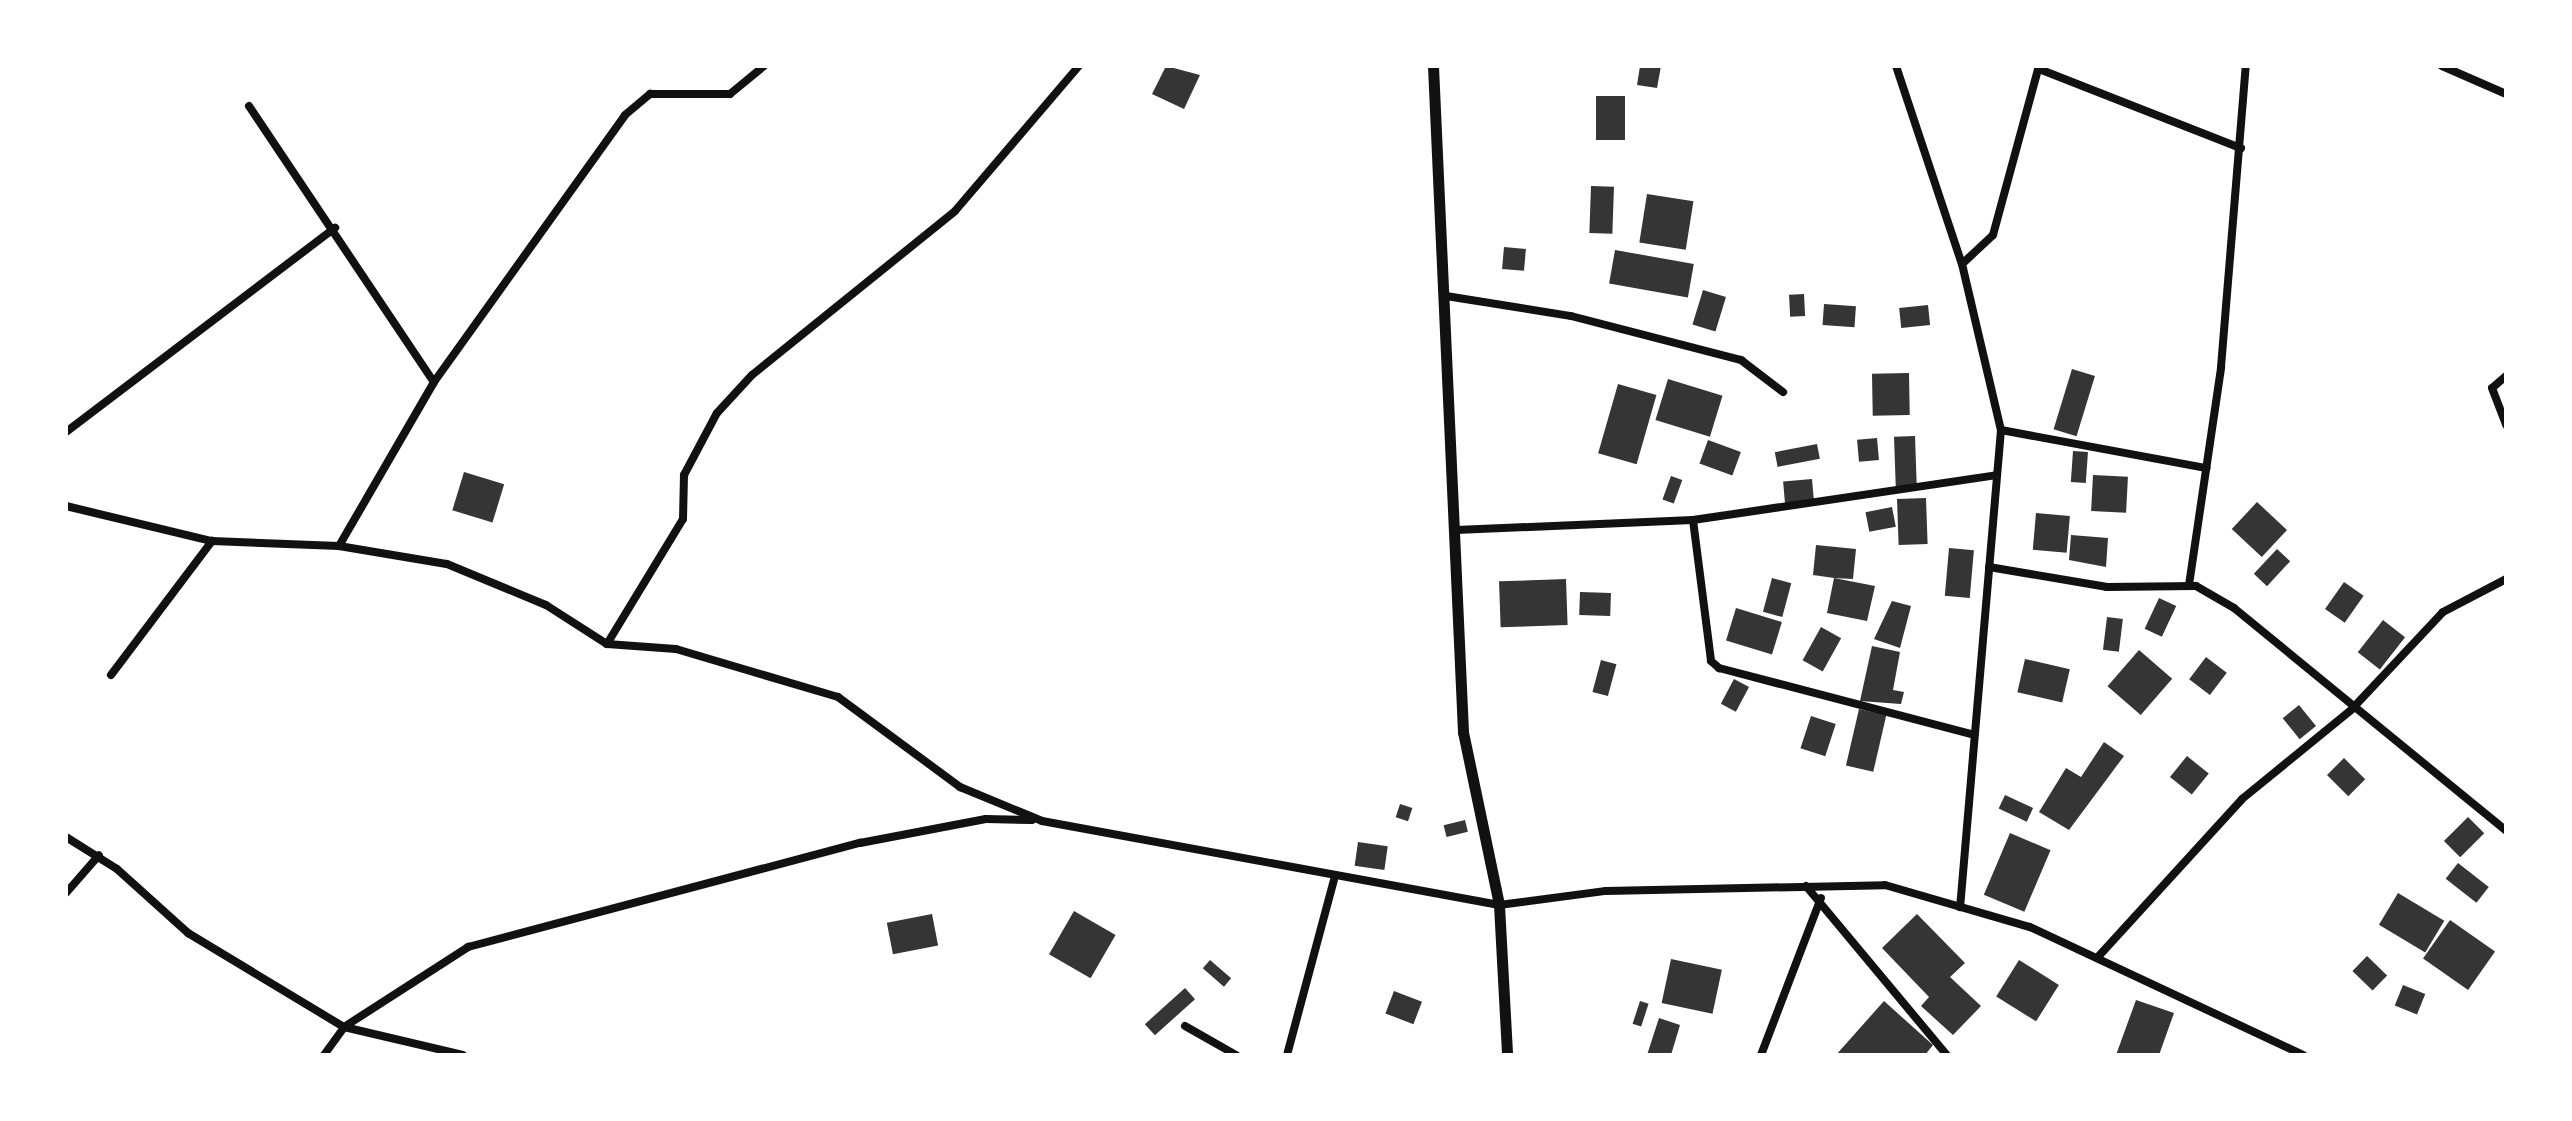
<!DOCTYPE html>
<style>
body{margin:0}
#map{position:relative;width:2572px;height:1121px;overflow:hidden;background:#fff;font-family:Jost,sans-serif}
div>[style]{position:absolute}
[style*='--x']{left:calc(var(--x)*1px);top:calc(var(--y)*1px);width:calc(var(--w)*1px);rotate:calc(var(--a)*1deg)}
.building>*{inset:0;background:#353535;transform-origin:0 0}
.minor>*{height:8px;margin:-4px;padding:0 4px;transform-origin:4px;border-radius:4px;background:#111}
.tertiary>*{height:11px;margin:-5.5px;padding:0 5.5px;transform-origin:5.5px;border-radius:5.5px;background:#111}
span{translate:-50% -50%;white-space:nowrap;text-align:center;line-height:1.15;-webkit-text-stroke:6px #fff;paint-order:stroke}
.frame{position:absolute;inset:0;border:68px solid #fff;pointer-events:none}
</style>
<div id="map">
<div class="building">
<i style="clip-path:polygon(1166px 66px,1200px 75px,1184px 109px,1152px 94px)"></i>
<i style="clip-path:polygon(1640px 66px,1661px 66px,1657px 88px,1637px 85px)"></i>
<i style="left:1596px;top:96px;width:29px;height:44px"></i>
<i style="left:1591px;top:186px;width:23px;height:47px;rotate:2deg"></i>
<i style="left:1647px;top:194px;width:47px;height:49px;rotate:9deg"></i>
<i style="left:1504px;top:247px;width:22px;height:22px;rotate:5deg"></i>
<i style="left:1615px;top:250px;width:80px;height:34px;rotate:10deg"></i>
<i style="left:1703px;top:290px;width:24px;height:36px;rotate:17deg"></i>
<i style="left:1804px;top:294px;width:22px;height:15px;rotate:87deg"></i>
<i style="left:1824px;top:304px;width:32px;height:21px;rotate:4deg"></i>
<i style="left:1928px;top:305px;width:20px;height:29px;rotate:84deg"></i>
<i style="left:2072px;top:369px;width:24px;height:63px;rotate:17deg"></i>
<i style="left:1909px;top:373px;width:42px;height:37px;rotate:89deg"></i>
<i style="left:1668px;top:379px;width:57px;height:43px;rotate:17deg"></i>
<i style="left:1618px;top:384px;width:40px;height:72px;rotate:16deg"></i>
<i style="left:1915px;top:436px;width:50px;height:21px;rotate:88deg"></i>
<i style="left:1877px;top:438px;width:22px;height:20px;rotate:85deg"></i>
<i style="left:1708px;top:440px;width:35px;height:25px;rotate:20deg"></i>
<i style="left:1817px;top:444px;width:15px;height:43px;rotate:79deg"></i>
<i style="left:2073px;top:451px;width:15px;height:31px;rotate:4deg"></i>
<i style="left:464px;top:472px;width:42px;height:40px;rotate:17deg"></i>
<i style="left:2093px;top:475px;width:35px;height:36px;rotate:3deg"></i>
<i style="left:1671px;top:476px;width:12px;height:25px;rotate:20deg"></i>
<i style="left:1812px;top:479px;width:22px;height:29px;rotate:85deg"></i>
<i style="left:1926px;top:498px;width:46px;height:29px;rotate:88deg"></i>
<i style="left:2257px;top:502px;width:41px;height:37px;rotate:43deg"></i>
<i style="left:1892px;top:507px;width:20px;height:27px;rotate:79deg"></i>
<i style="left:2036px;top:513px;width:34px;height:37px;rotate:5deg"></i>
<i style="clip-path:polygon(2071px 535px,2108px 538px,2106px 567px,2069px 560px)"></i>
<i style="clip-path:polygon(1816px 545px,1856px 549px,1853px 579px,1834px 578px,1875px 586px,1867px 621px,1827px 613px,1834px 578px,1813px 575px)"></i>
<i style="left:1949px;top:548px;width:25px;height:48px;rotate:5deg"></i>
<i style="left:2277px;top:549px;width:18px;height:34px;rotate:43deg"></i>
<i style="left:1772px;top:578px;width:20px;height:35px;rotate:15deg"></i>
<i style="left:1566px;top:579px;width:46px;height:67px;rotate:88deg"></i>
<i style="left:2344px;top:582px;width:24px;height:33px;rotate:35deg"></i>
<i style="left:1580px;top:592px;width:31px;height:23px;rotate:2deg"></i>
<i style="left:2159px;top:598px;width:19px;height:34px;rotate:25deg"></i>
<i style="clip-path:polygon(1892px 601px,1911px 606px,1900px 648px,1874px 639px)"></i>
<i style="left:1736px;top:608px;width:48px;height:34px;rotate:17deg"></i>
<i style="left:2107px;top:617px;width:16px;height:33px;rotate:7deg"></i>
<i style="left:2383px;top:620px;width:28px;height:41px;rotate:38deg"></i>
<i style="left:1821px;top:627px;width:23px;height:38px;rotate:29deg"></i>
<i style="clip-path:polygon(1872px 646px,1900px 652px,1893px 690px,1904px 692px,1901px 704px,1860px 701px)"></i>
<i style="left:2139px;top:650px;width:44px;height:48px;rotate:41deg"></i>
<i style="left:2206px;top:657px;width:26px;height:28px;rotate:37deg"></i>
<i style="left:2025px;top:659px;width:46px;height:34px;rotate:13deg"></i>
<i style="left:1601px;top:660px;width:16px;height:33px;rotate:15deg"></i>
<i style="left:1734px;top:679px;width:17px;height:28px;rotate:28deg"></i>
<i style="left:2299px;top:705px;width:27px;height:21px;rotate:51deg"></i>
<i style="left:1859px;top:709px;width:28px;height:58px;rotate:13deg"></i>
<i style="left:1811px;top:716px;width:26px;height:34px;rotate:18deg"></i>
<i style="clip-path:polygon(2104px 742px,2124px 756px,2069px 830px,2039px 812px,2066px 768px,2081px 777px)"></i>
<i style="left:2187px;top:756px;width:28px;height:27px;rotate:39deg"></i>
<i style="left:2344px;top:758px;width:30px;height:24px;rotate:45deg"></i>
<i style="left:2005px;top:795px;width:31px;height:15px;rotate:25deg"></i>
<i style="left:1400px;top:804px;width:13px;height:14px;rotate:18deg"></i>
<i style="left:2468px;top:817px;width:23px;height:34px;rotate:45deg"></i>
<i style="left:1465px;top:820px;width:12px;height:22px;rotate:76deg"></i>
<i style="left:2010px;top:833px;width:44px;height:67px;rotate:23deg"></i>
<i style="left:1358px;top:842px;width:30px;height:24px;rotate:8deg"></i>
<i style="left:2458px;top:863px;width:39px;height:20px;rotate:38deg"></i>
<i style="left:2398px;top:893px;width:54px;height:37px;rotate:31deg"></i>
<i style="left:1074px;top:911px;width:48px;height:50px;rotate:30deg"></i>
<i style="left:932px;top:914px;width:32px;height:46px;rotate:79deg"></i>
<i style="clip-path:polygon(1917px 914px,1965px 963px,1950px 977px,1981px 1006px,1953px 1035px,1921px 1006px,1929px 997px,1882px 948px)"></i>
<i style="left:2450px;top:920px;width:55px;height:47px;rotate:35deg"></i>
<i style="left:2367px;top:956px;width:28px;height:21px;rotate:44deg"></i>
<i style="left:1671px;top:959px;width:52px;height:45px;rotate:12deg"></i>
<i style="left:1210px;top:960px;width:28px;height:11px;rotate:41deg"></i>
<i style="left:2019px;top:960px;width:47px;height:43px;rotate:32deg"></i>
<i style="left:2403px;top:985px;width:24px;height:22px;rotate:22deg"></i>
<i style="left:1185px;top:988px;width:15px;height:54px;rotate:48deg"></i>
<i style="left:1394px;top:991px;width:30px;height:24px;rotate:21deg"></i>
<i style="clip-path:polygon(2136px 1000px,2174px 1013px,2159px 1055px,2116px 1055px)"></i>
<i style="left:1640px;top:1001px;width:9px;height:24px;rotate:18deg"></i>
<i style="clip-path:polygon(1884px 1001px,1933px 1045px,1925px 1055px,1836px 1055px)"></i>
<i style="clip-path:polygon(1659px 1018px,1680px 1025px,1671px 1055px,1647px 1055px)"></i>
</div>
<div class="minor">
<i style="--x:1896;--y:66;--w:209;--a:71.6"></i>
<i style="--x:1962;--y:264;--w:171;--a:76.8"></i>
<i style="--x:2001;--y:430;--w:479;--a:94.9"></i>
<i style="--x:2442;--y:66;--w:70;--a:23.6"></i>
<i style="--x:2039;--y:69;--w:217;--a:21.4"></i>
<i style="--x:249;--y:106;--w:332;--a:56.2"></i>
<i style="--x:1962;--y:264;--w:42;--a:-43.1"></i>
<i style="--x:1993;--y:235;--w:175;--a:-74.8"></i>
<i style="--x:1446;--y:296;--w:127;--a:9.1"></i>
<i style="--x:1571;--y:316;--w:176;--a:14.5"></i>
<i style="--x:1741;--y:360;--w:53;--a:37.3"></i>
<i style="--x:2506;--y:376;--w:18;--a:139"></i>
<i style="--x:2492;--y:388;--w:40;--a:69"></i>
<i style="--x:2001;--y:430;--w:209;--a:10.5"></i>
<i style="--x:66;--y:432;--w:338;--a:-37.2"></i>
<i style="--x:66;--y:506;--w:150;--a:13.5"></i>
<i style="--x:212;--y:541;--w:127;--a:2.3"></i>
<i style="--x:339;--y:546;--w:109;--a:9.5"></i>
<i style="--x:447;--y:564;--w:107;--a:22.5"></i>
<i style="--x:546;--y:605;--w:72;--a:32.6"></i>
<i style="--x:607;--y:644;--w:69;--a:4.1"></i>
<i style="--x:676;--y:649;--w:169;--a:16.5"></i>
<i style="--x:838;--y:697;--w:152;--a:36.4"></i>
<i style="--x:960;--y:787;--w:89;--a:22.5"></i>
<i style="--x:1042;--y:821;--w:465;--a:10.4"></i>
<i style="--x:1499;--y:905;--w:108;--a:-7.5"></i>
<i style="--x:1606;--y:891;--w:279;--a:-1.2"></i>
<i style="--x:1885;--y:885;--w:151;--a:16.2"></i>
<i style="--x:2030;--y:927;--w:302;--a:25.1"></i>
<i style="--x:1693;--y:520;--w:142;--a:82.7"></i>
<i style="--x:1711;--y:661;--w:11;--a:41"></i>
<i style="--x:1719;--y:668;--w:260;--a:14.7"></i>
<i style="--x:1456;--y:530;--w:237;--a:-2.4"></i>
<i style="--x:1693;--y:520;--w:307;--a:-8.4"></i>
<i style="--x:339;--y:546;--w:190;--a:-59.9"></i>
<i style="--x:434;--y:382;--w:328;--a:-54.4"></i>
<i style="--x:625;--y:115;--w:33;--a:-40"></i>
<i style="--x:650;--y:94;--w:80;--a:0"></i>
<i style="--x:730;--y:94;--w:44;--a:-39.5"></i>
<i style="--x:1989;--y:567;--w:120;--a:9.6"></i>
<i style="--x:2107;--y:587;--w:89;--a:-0.6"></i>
<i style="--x:2196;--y:586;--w:44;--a:30.1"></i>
<i style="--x:2234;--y:608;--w:352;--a:39.3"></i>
<i style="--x:2189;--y:585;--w:220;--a:-81.6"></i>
<i style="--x:2221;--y:367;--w:302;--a:-85.3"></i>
<i style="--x:607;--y:644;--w:146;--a:-58.7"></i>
<i style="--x:683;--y:519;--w:44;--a:-88.7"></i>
<i style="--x:684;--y:475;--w:70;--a:-62"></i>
<i style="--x:717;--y:413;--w:52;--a:-47.4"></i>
<i style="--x:752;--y:375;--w:261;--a:-38.9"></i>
<i style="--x:955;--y:211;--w:191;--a:-49.5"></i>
<i style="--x:111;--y:675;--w:168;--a:-53"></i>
<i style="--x:66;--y:837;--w:60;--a:32.1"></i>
<i style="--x:117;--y:869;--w:96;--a:42"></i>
<i style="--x:188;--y:933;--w:182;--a:31.1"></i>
<i style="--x:344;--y:1027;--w:122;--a:13.2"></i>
<i style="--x:1806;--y:886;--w:220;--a:50.2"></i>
<i style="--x:66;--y:893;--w:50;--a:-49"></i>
<i style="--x:2097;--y:958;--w:215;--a:-47.6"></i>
<i style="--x:2242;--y:799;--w:141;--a:-39.2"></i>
<i style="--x:2351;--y:710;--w:134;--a:-46.8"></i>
<i style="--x:2443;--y:612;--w:71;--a:-27.6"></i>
<i style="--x:1185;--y:1026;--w:59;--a:29.6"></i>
<i style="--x:324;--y:1055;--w:34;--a:-54"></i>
<i style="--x:344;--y:1027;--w:148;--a:-32.8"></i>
<i style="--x:468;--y:947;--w:406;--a:-14.9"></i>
<i style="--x:860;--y:843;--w:128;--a:-10.8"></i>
<i style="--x:986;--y:819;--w:46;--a:1.2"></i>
<i style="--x:1287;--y:1055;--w:181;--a:-75"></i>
<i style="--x:1761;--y:1055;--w:168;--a:-69.1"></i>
</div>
<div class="tertiary">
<i style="--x:1433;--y:66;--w:667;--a:87.42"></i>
<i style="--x:1463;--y:732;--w:177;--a:78.2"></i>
<i style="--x:1499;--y:905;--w:150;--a:86.9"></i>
</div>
<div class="frame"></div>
</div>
